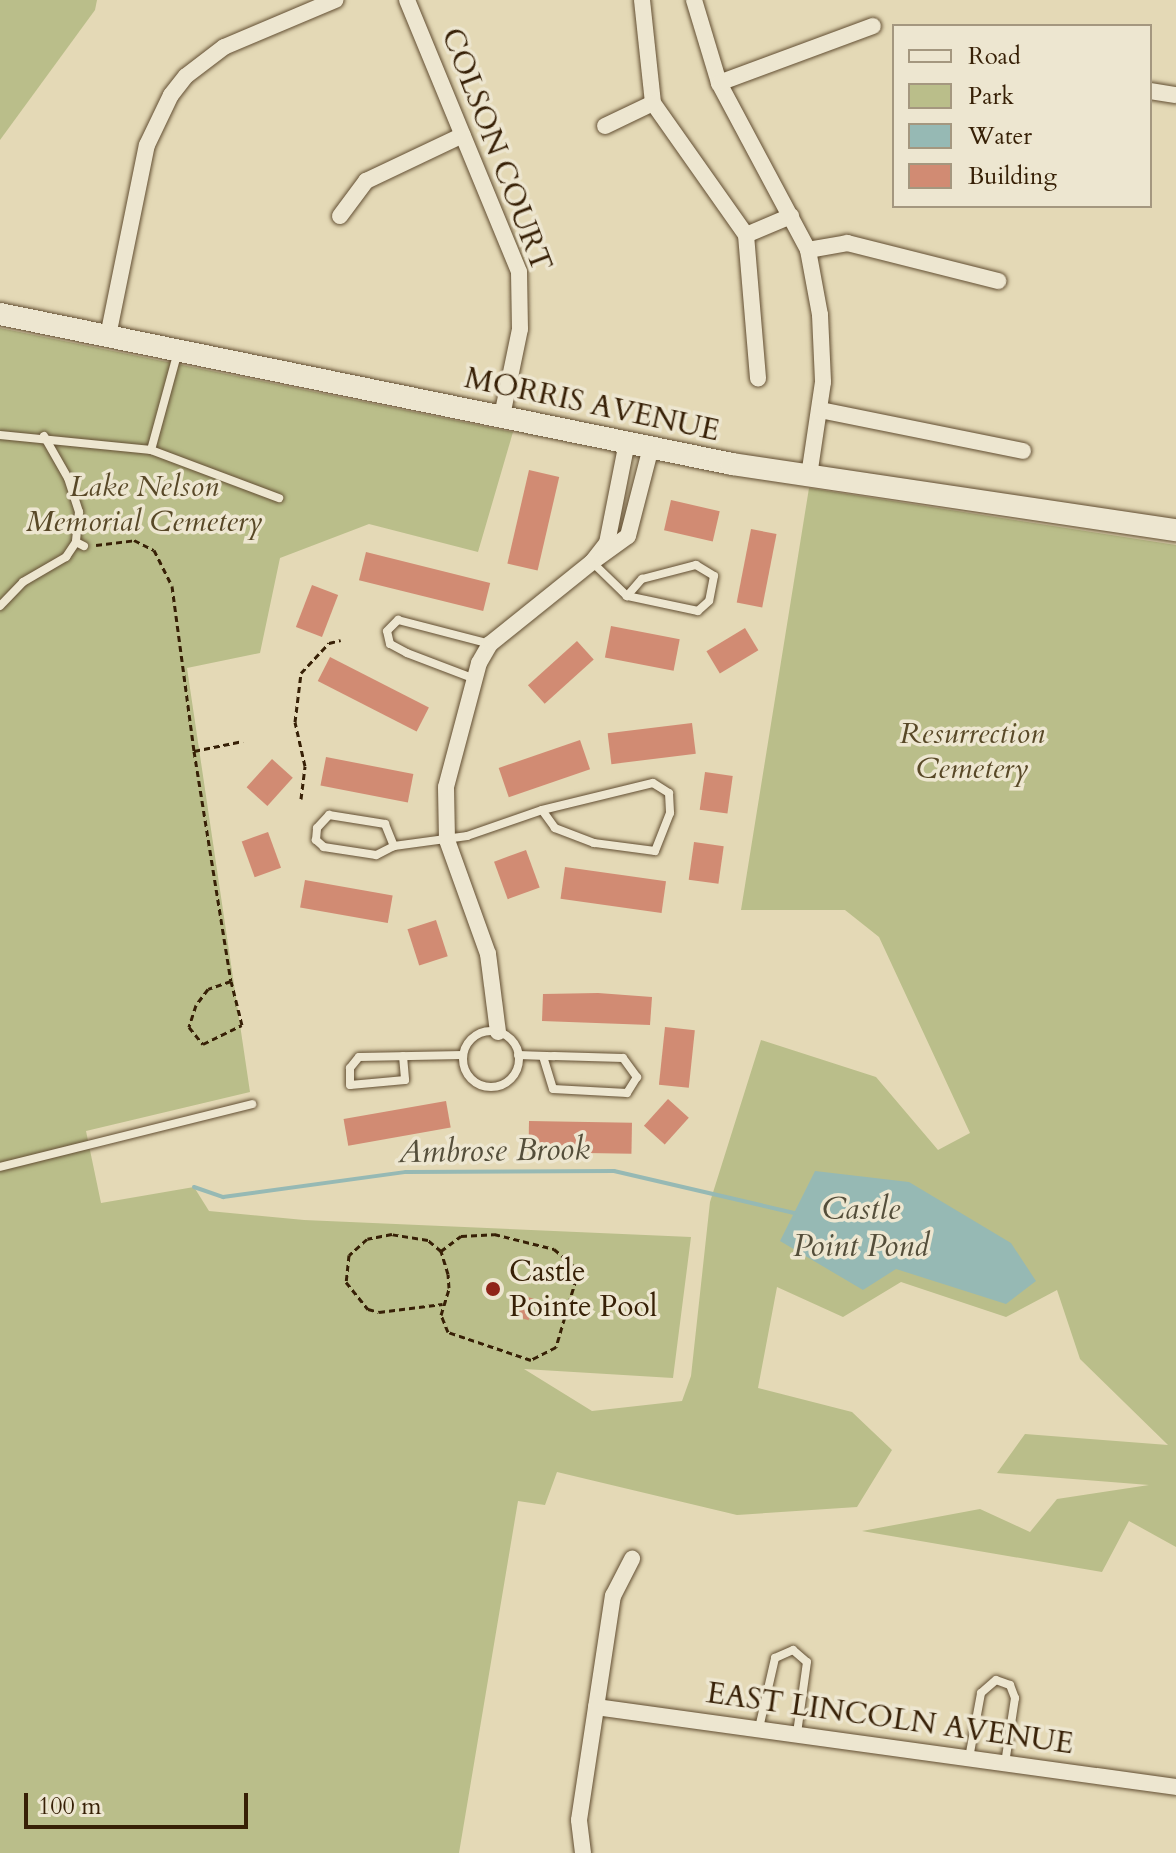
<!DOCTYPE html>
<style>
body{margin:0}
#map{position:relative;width:1176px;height:1853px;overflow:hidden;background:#e4d9b6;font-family:Cardo,serif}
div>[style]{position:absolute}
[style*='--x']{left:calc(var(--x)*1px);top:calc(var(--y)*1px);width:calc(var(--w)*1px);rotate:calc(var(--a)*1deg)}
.green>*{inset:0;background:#babe8a}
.water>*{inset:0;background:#96b9b4}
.stream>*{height:4px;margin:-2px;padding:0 2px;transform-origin:2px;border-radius:2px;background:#96b9b4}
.building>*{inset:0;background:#d18b73;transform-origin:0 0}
.path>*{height:3px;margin-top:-1.5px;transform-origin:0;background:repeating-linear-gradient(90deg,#372006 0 6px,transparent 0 10px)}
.roads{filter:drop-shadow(0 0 2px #624e32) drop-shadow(0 0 2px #624e32)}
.lane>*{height:8px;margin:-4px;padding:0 4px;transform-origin:4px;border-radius:4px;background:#ede6d0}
.lane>.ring{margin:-4px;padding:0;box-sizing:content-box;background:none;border:8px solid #ede6d0;border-radius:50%}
.street>*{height:16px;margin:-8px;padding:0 8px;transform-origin:8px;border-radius:8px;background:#ede6d0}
.secondary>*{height:22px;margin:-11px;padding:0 11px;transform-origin:11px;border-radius:11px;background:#ede6d0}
.dots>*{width:22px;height:22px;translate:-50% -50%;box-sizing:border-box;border:4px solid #ede6d0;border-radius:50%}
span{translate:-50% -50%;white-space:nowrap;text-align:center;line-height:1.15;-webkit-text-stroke:7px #ede6d0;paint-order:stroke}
.street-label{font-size:30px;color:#372006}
.park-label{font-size:30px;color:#584827;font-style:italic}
.poi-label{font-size:30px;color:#372006}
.left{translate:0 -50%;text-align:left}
.water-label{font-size:32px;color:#544e3a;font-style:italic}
.legend{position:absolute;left:892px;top:24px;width:260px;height:184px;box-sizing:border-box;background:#ede6d0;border:2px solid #a4977f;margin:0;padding:10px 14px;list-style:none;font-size:24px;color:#372006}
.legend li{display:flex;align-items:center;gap:16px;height:40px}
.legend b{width:40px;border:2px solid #a4977f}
.scale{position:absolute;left:24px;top:1793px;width:224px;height:36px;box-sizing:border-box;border:4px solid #372006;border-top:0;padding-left:10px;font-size:24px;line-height:28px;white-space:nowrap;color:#372006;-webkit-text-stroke:6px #ede6d0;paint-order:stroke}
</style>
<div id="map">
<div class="green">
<i style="clip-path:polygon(0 0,97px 0,95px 10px,0 140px)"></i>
<i style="clip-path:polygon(0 328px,513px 432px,478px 552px,369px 524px,280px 558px,260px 653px,187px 668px,250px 1092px,86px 1131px,101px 1203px,194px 1187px,209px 1211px,304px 1220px,691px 1237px,673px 1378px,524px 1369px,592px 1411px,682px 1401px,691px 1376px,710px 1202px,761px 1040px,876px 1077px,938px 1150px,970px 1133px,879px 937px,845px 910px,741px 910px,809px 488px,1176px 545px,1176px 1547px,1129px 1521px,1102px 1572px,862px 1531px,980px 1509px,1030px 1532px,1057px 1499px,1149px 1485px,997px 1473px,1025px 1434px,1168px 1445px,1080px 1359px,1057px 1290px,1006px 1317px,901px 1282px,843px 1317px,777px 1287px,758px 1388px,852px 1412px,892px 1450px,857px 1507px,737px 1515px,557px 1472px,545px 1505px,518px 1501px,459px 1853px,0 1853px)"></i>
</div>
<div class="water">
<i style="clip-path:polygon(815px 1171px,909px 1182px,1011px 1243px,1036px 1281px,1006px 1304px,896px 1269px,863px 1290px,780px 1241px)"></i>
</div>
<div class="stream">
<i style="--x:194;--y:1187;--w:31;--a:19"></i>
<i style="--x:223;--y:1197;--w:185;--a:-7.8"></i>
<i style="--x:406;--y:1172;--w:208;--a:-0.3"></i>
<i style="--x:614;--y:1171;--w:185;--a:13.1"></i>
</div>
<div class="building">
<i style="left:529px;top:470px;width:31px;height:96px;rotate:13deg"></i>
<i style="left:671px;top:500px;width:50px;height:31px;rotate:13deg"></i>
<i style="left:751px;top:529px;width:26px;height:75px;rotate:11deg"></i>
<i style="left:366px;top:552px;width:128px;height:29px;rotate:14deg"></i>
<i style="left:312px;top:585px;width:28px;height:45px;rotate:21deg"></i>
<i style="left:611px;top:626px;width:70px;height:32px;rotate:11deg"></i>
<i style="left:745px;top:628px;width:26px;height:45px;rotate:59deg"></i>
<i style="left:577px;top:641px;width:25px;height:66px;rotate:48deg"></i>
<i style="left:330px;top:657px;width:111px;height:27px;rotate:27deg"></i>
<i style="left:692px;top:723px;width:31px;height:85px;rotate:83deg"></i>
<i style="left:580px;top:740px;width:31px;height:86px;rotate:71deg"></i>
<i style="left:326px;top:757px;width:89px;height:29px;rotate:11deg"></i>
<i style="left:272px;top:759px;width:28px;height:38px;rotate:42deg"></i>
<i style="left:705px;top:772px;width:28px;height:38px;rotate:8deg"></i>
<i style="left:268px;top:832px;width:38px;height:28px;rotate:70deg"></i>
<i style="left:694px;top:842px;width:30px;height:38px;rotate:8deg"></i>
<i style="left:526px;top:850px;width:40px;height:34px;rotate:70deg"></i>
<i style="left:565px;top:867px;width:102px;height:32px;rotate:8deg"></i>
<i style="left:305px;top:880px;width:89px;height:28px;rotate:10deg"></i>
<i style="left:436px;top:920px;width:38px;height:30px;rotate:72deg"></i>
<i style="clip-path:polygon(598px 993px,652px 997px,650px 1025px,542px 1021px,543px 994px)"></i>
<i style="left:665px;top:1027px;width:30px;height:58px;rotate:6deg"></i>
<i style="left:668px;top:1099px;width:28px;height:36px;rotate:42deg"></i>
<i style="left:446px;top:1101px;width:27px;height:104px;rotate:80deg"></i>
<i style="left:529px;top:1121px;width:103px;height:31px;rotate:1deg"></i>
<i style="left:515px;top:1293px;width:21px;height:22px;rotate:17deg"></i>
</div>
<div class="path">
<i style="--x:96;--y:545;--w:38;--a:-7"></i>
<i style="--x:134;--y:540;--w:22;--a:27"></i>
<i style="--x:154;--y:550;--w:40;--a:63.4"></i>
<i style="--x:172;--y:586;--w:166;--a:82.4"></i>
<i style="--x:194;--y:751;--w:50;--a:-11.5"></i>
<i style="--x:194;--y:751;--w:233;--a:80.9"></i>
<i style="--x:231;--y:981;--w:24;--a:161"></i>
<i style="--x:208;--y:989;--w:20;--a:127"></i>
<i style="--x:196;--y:1005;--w:23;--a:108"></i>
<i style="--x:189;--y:1027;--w:22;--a:51"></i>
<i style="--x:203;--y:1044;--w:43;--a:-26"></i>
<i style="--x:242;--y:1025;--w:45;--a:-104"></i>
<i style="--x:301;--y:799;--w:33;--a:-83"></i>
<i style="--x:305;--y:766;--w:45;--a:-102.8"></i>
<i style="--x:295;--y:722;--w:49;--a:-83"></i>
<i style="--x:301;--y:673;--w:41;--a:-47"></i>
<i style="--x:329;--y:643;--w:12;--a:-14"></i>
<i style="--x:441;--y:1251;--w:25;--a:-37"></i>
<i style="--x:461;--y:1236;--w:33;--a:-3"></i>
<i style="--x:494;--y:1234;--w:62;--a:14"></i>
<i style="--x:554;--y:1249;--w:23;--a:40"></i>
<i style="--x:572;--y:1264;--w:16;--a:75"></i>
<i style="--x:576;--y:1279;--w:71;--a:106.4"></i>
<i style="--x:556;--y:1347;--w:28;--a:153"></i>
<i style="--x:531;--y:1360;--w:88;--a:-161.4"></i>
<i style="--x:448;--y:1332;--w:18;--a:-112"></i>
<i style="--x:441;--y:1315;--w:28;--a:-73"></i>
<i style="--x:449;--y:1288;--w:14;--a:-94"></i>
<i style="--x:448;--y:1274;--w:24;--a:-107"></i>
<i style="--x:441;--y:1251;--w:17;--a:-140"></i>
<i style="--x:428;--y:1240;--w:36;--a:-171"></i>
<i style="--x:392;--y:1234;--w:25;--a:169"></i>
<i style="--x:367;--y:1239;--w:24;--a:138"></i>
<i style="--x:349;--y:1255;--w:27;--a:96"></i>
<i style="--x:346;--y:1282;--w:35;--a:51"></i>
<i style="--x:368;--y:1309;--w:11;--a:15"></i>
<i style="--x:379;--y:1312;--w:64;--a:-7.1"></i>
</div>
<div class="roads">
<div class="lane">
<i style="--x:0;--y:435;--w:152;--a:5.7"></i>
<i style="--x:151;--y:450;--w:137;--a:20.6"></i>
<i style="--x:44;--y:436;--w:48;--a:60.3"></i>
<i style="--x:68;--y:478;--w:36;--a:72"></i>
<i style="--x:79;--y:512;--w:30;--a:96"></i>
<i style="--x:76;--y:542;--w:9;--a:27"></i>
<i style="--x:151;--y:450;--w:103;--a:-74.7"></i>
<i style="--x:592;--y:562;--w:49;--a:44.2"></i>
<i style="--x:696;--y:565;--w:21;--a:31"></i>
<i style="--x:714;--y:576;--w:25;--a:101"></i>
<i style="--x:709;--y:601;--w:15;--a:138"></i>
<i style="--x:698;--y:611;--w:73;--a:-168.1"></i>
<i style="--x:627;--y:596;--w:23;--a:-49"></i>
<i style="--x:642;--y:579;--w:56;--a:-14.5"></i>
<i style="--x:0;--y:606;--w:33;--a:-46"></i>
<i style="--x:23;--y:582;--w:50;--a:-30.2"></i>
<i style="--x:66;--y:557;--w:18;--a:-56"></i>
<i style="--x:475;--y:679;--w:73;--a:-159.1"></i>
<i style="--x:407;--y:653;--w:19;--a:-152"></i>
<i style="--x:390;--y:644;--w:13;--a:-103"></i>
<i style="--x:387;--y:631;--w:16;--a:-45"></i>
<i style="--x:398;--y:620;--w:95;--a:14.6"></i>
<i style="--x:653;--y:783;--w:19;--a:32"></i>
<i style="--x:669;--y:793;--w:20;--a:87"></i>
<i style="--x:670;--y:813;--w:41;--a:111.5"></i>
<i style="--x:655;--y:851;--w:62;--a:-172.5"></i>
<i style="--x:594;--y:843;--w:42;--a:-159"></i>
<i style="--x:555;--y:828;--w:22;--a:-126"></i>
<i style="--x:542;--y:810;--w:114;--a:-13.7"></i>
<i style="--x:329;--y:815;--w:57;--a:9.1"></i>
<i style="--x:385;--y:824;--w:24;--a:68"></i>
<i style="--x:394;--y:846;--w:20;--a:153"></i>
<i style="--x:376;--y:855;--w:53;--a:-171.3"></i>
<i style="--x:324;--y:847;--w:11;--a:-139"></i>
<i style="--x:316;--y:840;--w:12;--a:-85"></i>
<i style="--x:317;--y:828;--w:18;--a:-47"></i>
<i style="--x:394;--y:846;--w:74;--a:-7.8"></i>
<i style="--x:467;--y:836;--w:79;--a:-19.1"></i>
<i class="ring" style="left:463px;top:1031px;width:48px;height:48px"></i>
<i style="--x:518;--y:1055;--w:36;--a:2"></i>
<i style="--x:554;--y:1056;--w:69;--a:1.7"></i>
<i style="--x:623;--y:1058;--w:24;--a:54"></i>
<i style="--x:637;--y:1077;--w:19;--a:122"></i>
<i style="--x:627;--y:1093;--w:74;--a:-176.9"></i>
<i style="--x:553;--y:1089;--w:34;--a:-107"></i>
<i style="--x:403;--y:1056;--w:24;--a:85"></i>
<i style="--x:405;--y:1080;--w:55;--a:174.8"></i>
<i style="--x:350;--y:1085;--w:17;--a:-90"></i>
<i style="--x:350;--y:1068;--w:14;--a:-51"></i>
<i style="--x:359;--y:1057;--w:104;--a:-1.1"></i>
<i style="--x:0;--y:1167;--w:260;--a:-14"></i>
<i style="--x:759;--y:1728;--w:72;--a:-77.1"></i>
<i style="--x:775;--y:1658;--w:20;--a:-24"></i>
<i style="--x:793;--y:1650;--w:18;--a:41"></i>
<i style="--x:807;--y:1662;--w:72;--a:98"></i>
<i style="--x:969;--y:1758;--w:66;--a:-79.5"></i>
<i style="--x:981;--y:1693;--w:20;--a:-41"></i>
<i style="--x:996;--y:1680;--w:15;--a:20"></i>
<i style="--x:1010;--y:1685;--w:14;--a:69"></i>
<i style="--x:1015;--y:1698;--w:66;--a:98.7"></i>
</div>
<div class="street">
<i style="--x:407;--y:0;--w:294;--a:67.6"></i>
<i style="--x:519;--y:272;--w:57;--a:89"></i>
<i style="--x:520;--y:329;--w:89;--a:101.7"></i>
<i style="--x:642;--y:0;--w:104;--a:83.9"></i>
<i style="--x:653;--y:103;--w:161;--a:54.8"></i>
<i style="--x:746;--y:235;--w:49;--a:-22.9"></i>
<i style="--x:694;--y:0;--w:87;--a:73.2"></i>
<i style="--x:719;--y:83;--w:189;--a:61.9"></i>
<i style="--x:808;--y:250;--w:66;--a:79.5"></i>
<i style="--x:820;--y:315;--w:67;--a:87.4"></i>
<i style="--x:823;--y:382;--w:95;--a:98.5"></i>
<i style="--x:719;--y:83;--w:164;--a:-20.3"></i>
<i style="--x:1150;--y:91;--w:26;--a:9"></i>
<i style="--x:605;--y:126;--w:53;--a:-25.6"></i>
<i style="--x:340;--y:216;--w:44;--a:-53.4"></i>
<i style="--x:366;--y:181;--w:107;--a:-25.4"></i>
<i style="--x:746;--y:235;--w:144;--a:85.2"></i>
<i style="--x:808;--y:250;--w:40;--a:-10"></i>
<i style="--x:847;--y:243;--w:156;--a:14.1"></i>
<i style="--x:108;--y:336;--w:195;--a:-78.5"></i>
<i style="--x:147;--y:145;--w:55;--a:-64.4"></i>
<i style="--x:171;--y:95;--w:24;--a:-52"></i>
<i style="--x:186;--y:76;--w:48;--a:-37.3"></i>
<i style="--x:224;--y:47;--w:121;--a:-22.9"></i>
<i style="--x:820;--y:410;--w:207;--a:11.4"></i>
<i style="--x:627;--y:442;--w:103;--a:101.2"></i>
<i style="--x:607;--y:543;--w:24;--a:128"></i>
<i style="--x:592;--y:562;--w:44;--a:-35.8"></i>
<i style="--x:628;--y:536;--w:92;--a:-75.5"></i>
<i style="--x:498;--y:1032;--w:79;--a:-97.3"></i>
<i style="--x:488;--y:954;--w:121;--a:-109.8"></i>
<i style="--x:447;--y:840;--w:53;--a:-91.1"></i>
<i style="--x:446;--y:787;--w:128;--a:-75.1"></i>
<i style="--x:479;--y:663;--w:22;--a:-60"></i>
<i style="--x:490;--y:644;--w:131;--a:-38.8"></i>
<i style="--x:596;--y:1707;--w:585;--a:7.85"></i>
<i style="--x:583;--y:1853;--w:33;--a:-97"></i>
<i style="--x:579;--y:1820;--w:227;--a:-81.4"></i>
<i style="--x:613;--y:1596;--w:42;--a:-62.8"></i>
</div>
<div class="secondary">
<i style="--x:0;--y:314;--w:747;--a:11.58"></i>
<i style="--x:732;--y:464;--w:449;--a:8.5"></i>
</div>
</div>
<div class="dots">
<i style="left:493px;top:1289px;background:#8f2418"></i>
</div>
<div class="street-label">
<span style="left:496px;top:150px;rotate:69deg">COLSON COURT</span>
<span style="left:592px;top:405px;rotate:12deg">MORRIS AVENUE</span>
<span style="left:890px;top:1719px;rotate:8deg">EAST LINCOLN AVENUE</span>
</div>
<div class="park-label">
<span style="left:144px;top:504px">Lake Nelson<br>Memorial Cemetery</span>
<span style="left:972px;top:751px">Resurrection<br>Cemetery</span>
</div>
<div class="poi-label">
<span class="left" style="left:509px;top:1289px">Castle<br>Pointe Pool</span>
</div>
<div class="water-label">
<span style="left:494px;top:1151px;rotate:-1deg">Ambrose Brook</span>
<span style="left:861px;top:1228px">Castle<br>Point Pond</span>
</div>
<ul class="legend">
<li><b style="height:10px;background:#ede6d0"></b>Road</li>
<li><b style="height:22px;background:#babe8a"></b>Park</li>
<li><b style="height:22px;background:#96b9b4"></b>Water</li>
<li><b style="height:22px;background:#d18b73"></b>Building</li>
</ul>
<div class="scale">100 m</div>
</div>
